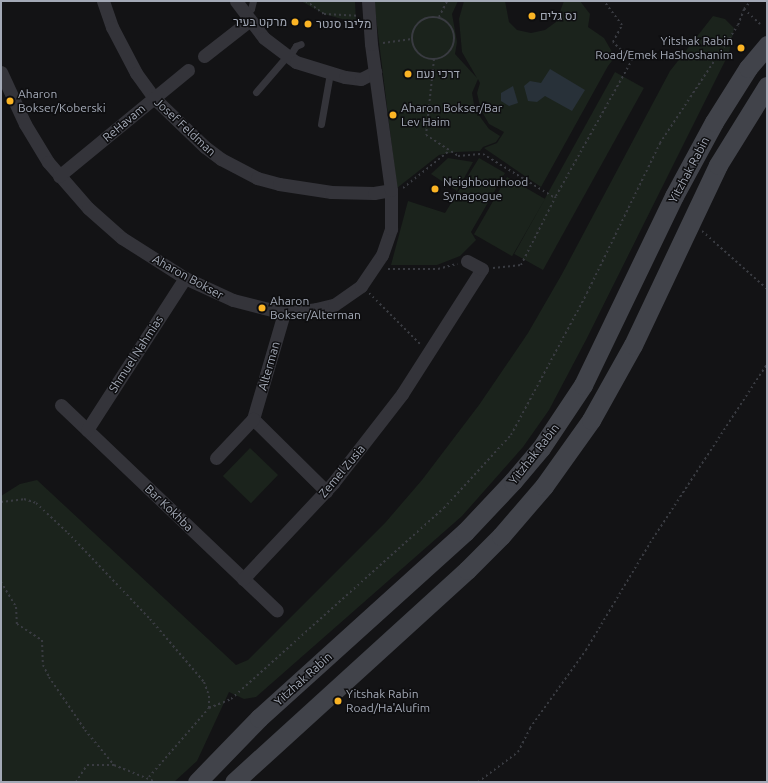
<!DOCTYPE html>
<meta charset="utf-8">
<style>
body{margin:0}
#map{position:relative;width:768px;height:783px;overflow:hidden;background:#131315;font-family:Ubuntu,Heebo,sans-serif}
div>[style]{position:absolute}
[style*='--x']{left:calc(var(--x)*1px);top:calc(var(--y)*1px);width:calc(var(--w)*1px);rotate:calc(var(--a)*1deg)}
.green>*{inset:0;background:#1b231c;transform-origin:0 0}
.water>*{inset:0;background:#283139}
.path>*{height:2px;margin-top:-1px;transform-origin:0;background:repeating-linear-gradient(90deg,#393b41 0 2px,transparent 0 5px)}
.path>.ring{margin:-1px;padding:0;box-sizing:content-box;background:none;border:2px solid #393b41;border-radius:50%}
.lane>*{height:7px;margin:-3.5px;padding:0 3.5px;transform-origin:3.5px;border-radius:3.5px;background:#34343a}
.street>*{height:13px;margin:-6.5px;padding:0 6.5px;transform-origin:6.5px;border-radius:6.5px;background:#34343a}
.secondary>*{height:19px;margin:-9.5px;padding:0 9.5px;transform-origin:9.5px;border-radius:9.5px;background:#41434a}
.dots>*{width:11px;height:11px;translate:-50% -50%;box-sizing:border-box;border:2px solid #0e0e10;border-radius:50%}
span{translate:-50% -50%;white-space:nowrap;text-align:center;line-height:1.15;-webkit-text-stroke:3px #0e0e10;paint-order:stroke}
.poi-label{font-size:12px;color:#a3a9b6}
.left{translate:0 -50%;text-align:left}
.right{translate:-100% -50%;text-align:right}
.street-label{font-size:12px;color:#a3a9b6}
.frame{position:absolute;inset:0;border:2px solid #a3a9b6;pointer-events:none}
</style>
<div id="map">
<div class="green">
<i style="clip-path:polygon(301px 1px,355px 1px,356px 23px,324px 14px)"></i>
<i style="clip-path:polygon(374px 1px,458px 1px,452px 14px,457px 42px,455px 54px,477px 78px,462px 52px,459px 19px,464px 1px,505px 1px,509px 22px,517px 30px,531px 33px,545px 30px,556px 22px,564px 1px,580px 1px,590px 14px,588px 27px,604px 38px,615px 57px,608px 66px,541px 187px,484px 148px,497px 143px,504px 132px,489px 124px,481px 110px,477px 93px,480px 83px,478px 79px,472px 93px,475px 110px,489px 129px,500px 136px,496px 142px,483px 147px,480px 151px,456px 152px,439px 155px,397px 188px)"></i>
<i style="clip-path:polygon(713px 16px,725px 19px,734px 28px,729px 53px,587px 338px,549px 410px,523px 447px,462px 516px,256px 697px,244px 699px,229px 692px,197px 761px,174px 782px,1px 782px,1px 496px,20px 484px,37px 480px,236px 665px,248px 660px,385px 523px,422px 480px,479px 405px,528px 333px,562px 274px,670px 71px)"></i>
<i style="left:615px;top:72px;width:33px;height:208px;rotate:29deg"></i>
<i style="clip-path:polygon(448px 158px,473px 162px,457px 191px,431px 174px)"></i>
<i style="clip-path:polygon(479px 158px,505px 173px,471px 232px,476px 240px,460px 256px,437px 265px,391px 265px,408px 201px,445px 213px)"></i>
<i style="left:507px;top:177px;width:44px;height:66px;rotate:30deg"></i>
<i style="left:250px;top:448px;width:39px;height:39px;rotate:44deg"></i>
</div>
<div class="water">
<i style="clip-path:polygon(550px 69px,585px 90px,572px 111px,545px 96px,537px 102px,528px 101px,524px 86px,530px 81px,541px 83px)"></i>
<i style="clip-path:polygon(513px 86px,518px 103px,509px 106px,501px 101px,501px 93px)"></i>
</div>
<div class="path">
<i style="--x:306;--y:1;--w:22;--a:36"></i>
<i style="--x:324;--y:14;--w:34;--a:3"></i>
<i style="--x:744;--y:9;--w:22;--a:43"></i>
<i class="ring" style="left:412px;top:17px;width:40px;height:40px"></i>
<i style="--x:439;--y:17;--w:18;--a:-63"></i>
<i style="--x:383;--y:43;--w:29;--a:-8"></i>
<i style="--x:434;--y:59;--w:76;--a:96"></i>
<i style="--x:426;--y:135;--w:38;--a:33"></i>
<i style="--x:458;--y:156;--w:25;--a:-5"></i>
<i style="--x:483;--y:154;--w:84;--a:31.4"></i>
<i style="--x:403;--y:188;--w:59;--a:-38.8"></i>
<i style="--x:702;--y:231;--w:87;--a:41.7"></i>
<i style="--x:493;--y:268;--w:28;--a:-6"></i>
<i style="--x:521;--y:265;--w:77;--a:-63.1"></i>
<i style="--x:556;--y:196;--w:156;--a:-60.8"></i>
<i style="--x:632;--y:60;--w:26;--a:-137"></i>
<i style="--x:613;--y:42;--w:19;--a:-62"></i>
<i style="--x:622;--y:25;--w:30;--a:-127"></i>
<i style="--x:388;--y:269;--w:50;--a:0"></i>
<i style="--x:438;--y:269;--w:20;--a:-15"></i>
<i style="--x:369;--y:293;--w:72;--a:45"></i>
<i style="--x:1;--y:502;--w:23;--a:-7"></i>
<i style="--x:24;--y:499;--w:13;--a:18"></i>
<i style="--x:36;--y:503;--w:44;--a:43.2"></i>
<i style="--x:68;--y:533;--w:119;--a:46.4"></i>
<i style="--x:150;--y:619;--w:83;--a:49.4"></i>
<i style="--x:204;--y:682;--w:15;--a:70"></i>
<i style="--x:209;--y:696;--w:12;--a:90"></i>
<i style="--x:1;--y:582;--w:29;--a:59"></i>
<i style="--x:16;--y:607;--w:17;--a:87"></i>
<i style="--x:17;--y:624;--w:30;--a:33"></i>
<i style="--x:42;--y:640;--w:25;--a:88"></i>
<i style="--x:43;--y:665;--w:13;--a:63"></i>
<i style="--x:49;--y:677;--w:64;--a:55.8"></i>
<i style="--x:85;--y:730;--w:45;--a:50.4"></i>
<i style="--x:114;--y:765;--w:45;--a:22"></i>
<i style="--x:149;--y:777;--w:91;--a:-49"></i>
<i style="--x:209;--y:708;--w:24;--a:-22"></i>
<i style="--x:231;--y:699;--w:286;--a:-41.9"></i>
<i style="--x:444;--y:508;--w:99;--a:-47.5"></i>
<i style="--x:511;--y:435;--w:161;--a:-61.8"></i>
<i style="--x:587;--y:293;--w:167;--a:-64"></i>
<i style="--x:660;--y:143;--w:141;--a:-56.5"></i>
<i style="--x:738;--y:25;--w:17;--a:-69"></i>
<i style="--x:744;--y:9;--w:11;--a:-49"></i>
<i style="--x:76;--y:782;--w:20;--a:-57"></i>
<i style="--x:87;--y:765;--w:27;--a:0"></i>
<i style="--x:478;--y:782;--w:50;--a:-36.9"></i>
<i style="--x:518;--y:752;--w:27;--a:-63"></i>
<i style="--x:530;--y:728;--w:96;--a:-54.3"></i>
<i style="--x:586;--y:650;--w:125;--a:-59.1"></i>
<i style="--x:650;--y:543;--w:214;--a:-56.8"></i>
</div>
<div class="lane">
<i style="--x:245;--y:15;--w:8;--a:-45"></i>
<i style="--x:251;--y:9;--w:8;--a:-76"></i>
<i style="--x:289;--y:57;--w:13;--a:-58"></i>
<i style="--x:296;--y:46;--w:5;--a:-22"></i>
<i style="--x:256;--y:92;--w:48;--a:-49.3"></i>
<i style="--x:321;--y:124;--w:52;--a:-80"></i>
</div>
<div class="street">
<i style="--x:103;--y:1;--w:28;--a:71"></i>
<i style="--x:112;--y:27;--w:52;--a:62.4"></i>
<i style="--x:136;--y:73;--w:31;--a:54"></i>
<i style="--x:154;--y:98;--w:71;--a:43.9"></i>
<i style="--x:205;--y:147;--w:20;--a:37"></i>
<i style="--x:221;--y:159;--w:41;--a:27.8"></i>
<i style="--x:257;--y:178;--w:23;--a:15"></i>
<i style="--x:279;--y:184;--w:53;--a:8.7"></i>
<i style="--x:331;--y:192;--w:43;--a:1.3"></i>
<i style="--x:374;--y:193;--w:17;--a:-10"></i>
<i style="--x:236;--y:1;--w:46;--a:52.9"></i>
<i style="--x:264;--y:38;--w:40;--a:37"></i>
<i style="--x:296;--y:62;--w:51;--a:17"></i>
<i style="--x:345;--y:77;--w:16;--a:7"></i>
<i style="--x:361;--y:79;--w:16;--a:-27"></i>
<i style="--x:204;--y:56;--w:57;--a:-37.9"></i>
<i style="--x:1;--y:72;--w:57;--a:65.2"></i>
<i style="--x:25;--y:124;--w:44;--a:58.8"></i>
<i style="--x:48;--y:162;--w:61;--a:49"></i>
<i style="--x:88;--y:208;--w:45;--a:41.4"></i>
<i style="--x:122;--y:238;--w:75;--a:32.4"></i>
<i style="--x:185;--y:278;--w:53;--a:24.6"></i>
<i style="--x:233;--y:300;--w:53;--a:14.3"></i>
<i style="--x:284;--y:313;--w:32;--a:-7"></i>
<i style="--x:316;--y:309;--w:18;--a:-13"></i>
<i style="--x:334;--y:305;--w:33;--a:-35"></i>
<i style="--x:361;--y:286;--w:37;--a:-56"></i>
<i style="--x:382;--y:255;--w:28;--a:-71"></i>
<i style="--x:391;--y:229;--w:39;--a:-90"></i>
<i style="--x:391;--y:190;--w:147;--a:-97.8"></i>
<i style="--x:371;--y:44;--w:43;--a:-94"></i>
<i style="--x:59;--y:176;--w:167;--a:-39.4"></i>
<i style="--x:284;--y:313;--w:110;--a:106.3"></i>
<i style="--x:253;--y:419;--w:103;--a:44.6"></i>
<i style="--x:61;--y:405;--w:298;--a:43.6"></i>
<i style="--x:87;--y:430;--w:181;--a:-57.2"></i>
<i style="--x:216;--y:458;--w:54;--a:-46.5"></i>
<i style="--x:243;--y:579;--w:132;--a:-46.8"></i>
<i style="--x:333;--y:483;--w:113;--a:-52.2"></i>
<i style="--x:402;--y:394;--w:148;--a:-57.4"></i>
<i style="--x:482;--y:269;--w:17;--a:-152"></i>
</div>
<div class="secondary">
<i style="--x:197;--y:782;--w:89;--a:-45.9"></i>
<i style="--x:259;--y:718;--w:278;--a:-42.1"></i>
<i style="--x:465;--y:532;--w:70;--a:-46.7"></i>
<i style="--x:513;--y:481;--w:43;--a:-49.7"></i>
<i style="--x:541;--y:448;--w:76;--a:-56.3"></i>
<i style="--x:583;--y:385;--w:210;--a:-64.3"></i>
<i style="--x:674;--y:196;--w:84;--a:-61.6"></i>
<i style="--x:714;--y:122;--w:64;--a:-57.8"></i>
<i style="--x:748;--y:68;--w:30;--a:-50"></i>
<i style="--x:234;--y:782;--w:315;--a:-42.3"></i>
<i style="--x:467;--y:570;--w:48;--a:-45"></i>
<i style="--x:501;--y:536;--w:66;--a:-49.3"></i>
<i style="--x:544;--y:486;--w:81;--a:-54.5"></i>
<i style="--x:591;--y:420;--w:86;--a:-60.8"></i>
<i style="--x:633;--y:345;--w:199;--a:-64.7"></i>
<i style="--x:718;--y:165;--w:93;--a:-58.2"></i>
</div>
<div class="dots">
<i style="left:532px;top:16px;background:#fbb424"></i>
<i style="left:295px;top:22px;background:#fbb424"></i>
<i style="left:308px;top:24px;background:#fbb424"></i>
<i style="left:741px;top:48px;background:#fbb424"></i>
<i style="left:408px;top:74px;background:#fbb424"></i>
<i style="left:10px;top:101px;background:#fbb424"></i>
<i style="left:393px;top:115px;background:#fbb424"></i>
<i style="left:435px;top:189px;background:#fbb424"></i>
<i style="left:262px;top:308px;background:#fbb424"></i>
<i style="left:338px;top:701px;background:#fbb424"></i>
</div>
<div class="poi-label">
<span class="left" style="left:540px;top:16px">נס גלים</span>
<span class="right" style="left:287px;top:22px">מרקט בעיר</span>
<span class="left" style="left:316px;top:24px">מליבו סנטר</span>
<span class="right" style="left:733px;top:48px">Yitshak Rabin<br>Road/Emek HaShoshanim</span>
<span class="left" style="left:416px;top:74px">דרכי נעם</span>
<span class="left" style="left:18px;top:101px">Aharon<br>Bokser/Koberski</span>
<span class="left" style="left:401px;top:115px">Aharon Bokser/Bar<br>Lev Haim</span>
<span class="left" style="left:443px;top:189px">Neighbourhood<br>Synagogue</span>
<span class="left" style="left:270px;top:308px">Aharon<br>Bokser/Alterman</span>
<span class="left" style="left:346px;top:701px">Yitshak Rabin<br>Road/Ha'Alufim</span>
</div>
<div class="street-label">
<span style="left:124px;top:123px;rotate:-40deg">ReHavam</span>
<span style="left:185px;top:127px;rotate:43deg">Josef Feldman</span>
<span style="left:689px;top:170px;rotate:-62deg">Yitzhak Rabin</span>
<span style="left:188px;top:277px;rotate:29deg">Aharon Bokser</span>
<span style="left:136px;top:354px;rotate:-57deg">Shmuel Nahmias</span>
<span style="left:269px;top:366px;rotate:-74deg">Alterman</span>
<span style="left:534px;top:454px;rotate:-52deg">Yitzhak Rabin</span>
<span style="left:342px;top:471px;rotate:-50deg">Zemel Zusia</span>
<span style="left:169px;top:508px;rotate:44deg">Bar Kokhba</span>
<span style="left:303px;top:679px;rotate:-42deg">Yitzhak Rabin</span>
</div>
<div class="frame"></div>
</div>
